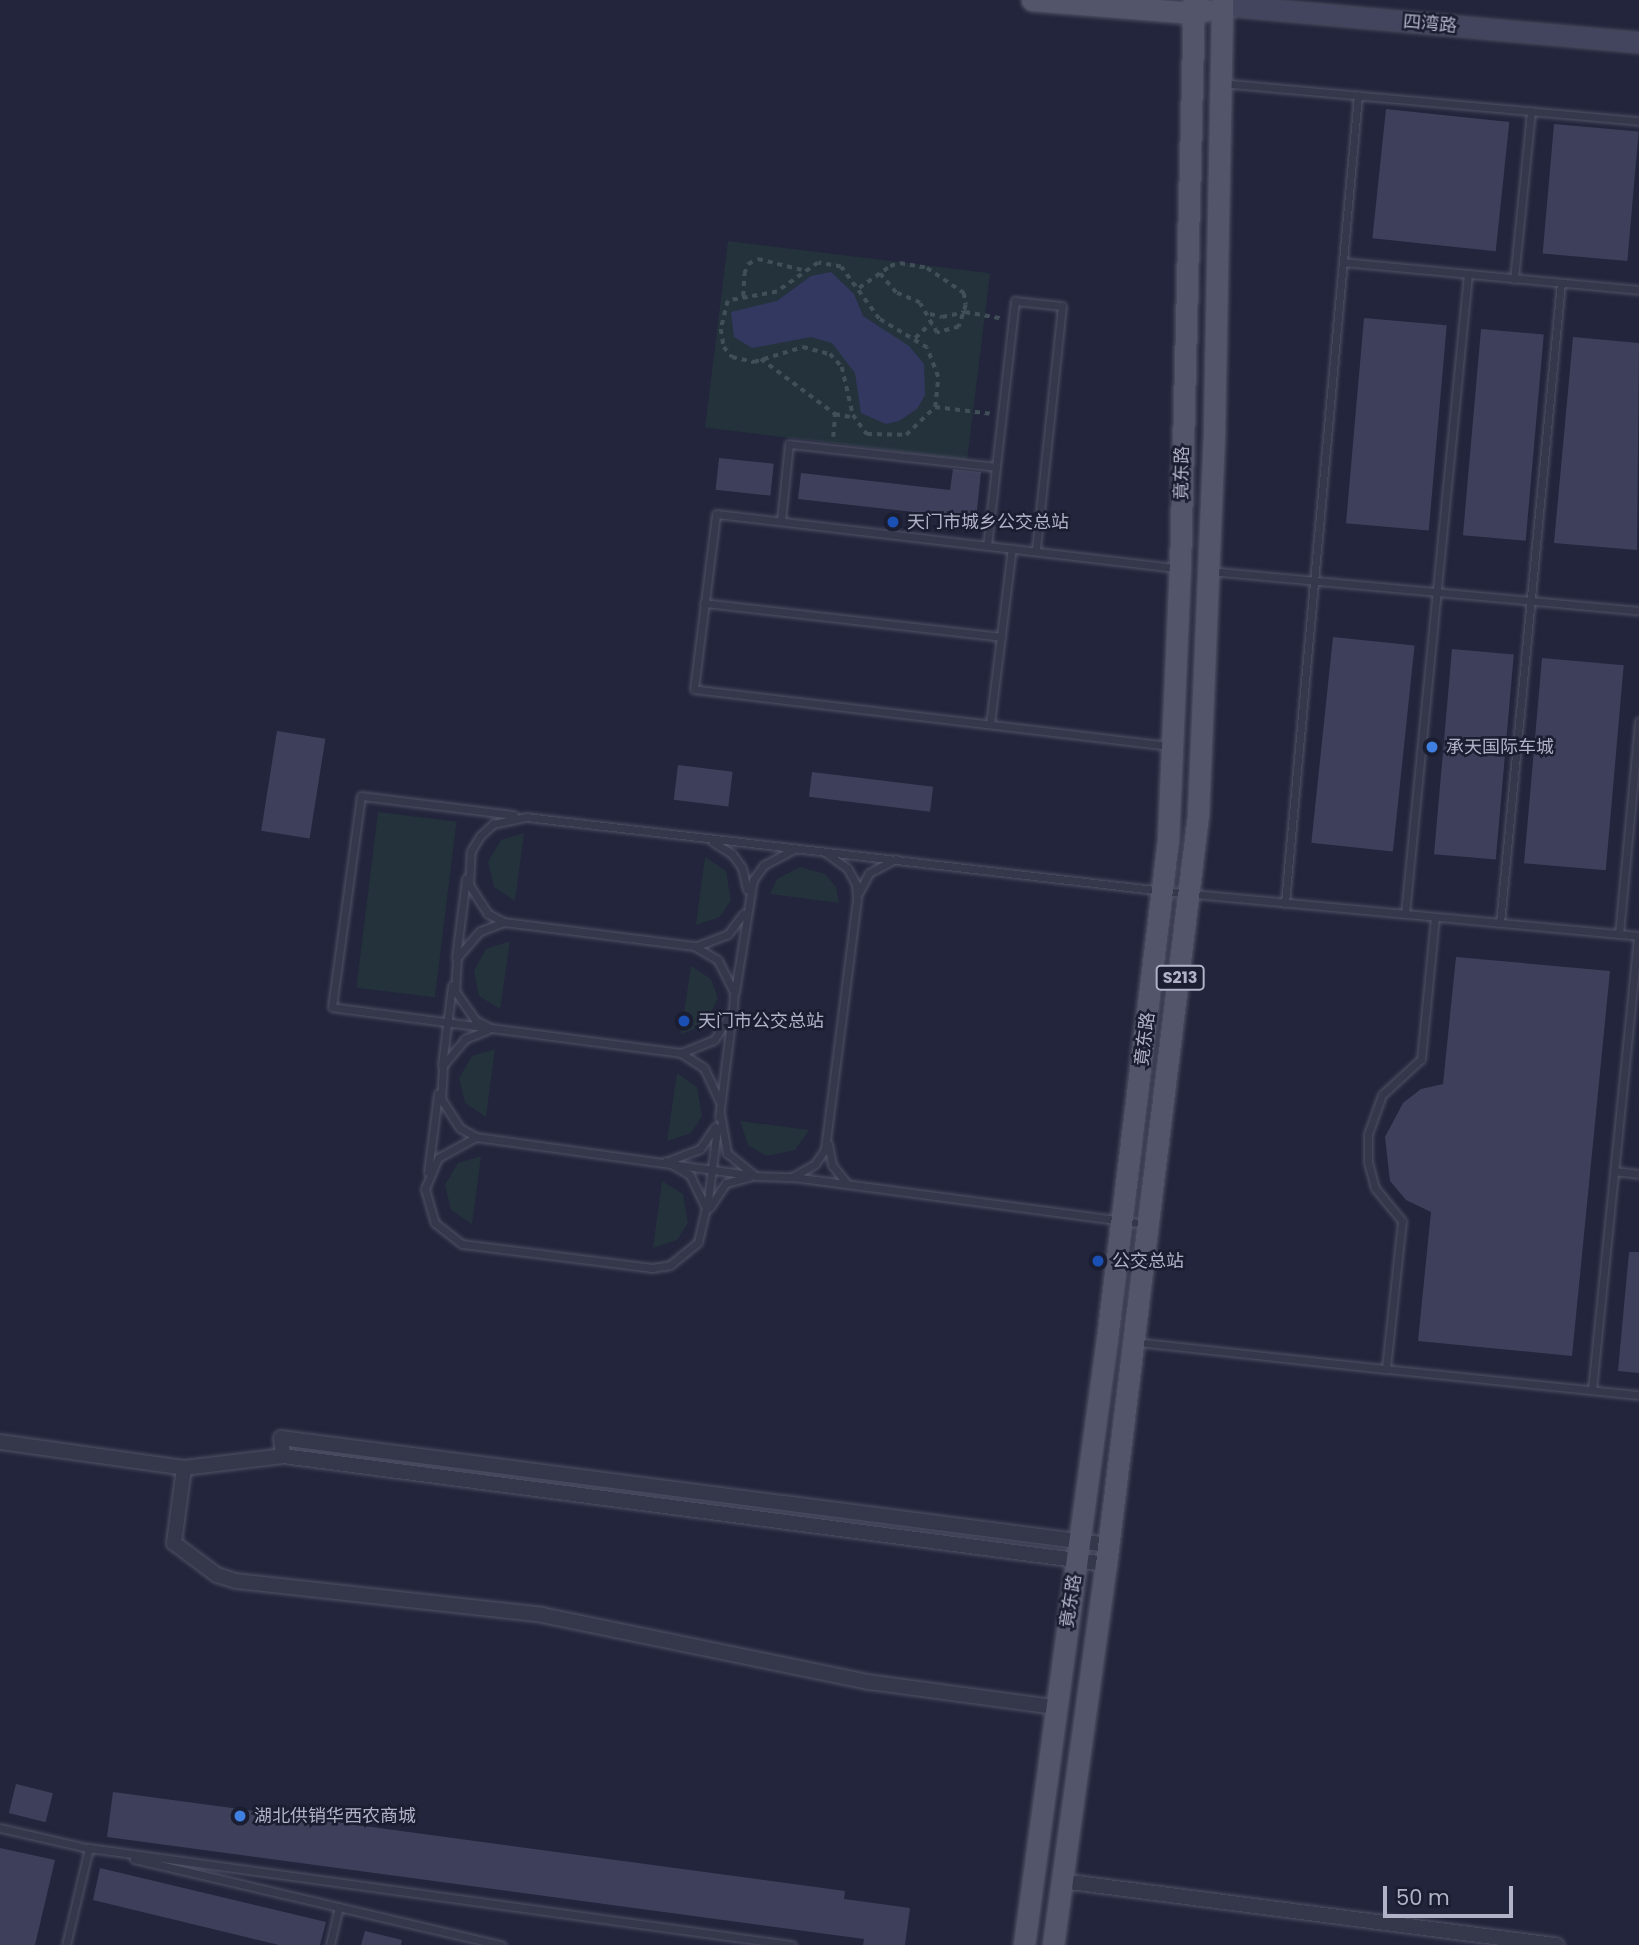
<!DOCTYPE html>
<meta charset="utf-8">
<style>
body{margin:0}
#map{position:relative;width:1639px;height:1945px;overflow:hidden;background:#22253b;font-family:Poppins,"Noto Sans SC",sans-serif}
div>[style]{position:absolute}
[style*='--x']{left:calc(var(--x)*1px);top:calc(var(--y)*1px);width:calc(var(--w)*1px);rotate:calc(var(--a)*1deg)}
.green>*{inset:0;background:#24323c;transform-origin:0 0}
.water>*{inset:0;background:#333860}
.building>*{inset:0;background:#3e405b;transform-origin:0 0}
.path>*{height:3.5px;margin-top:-1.75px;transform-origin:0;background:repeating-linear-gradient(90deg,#414f59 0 5px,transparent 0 10px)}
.roads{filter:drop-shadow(0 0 2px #515266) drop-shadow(0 0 2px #515266)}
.lane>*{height:7px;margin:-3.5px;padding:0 3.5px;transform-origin:3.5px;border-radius:3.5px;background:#35384b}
.street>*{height:14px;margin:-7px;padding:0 7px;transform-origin:7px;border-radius:7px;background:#35384b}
.secondary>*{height:19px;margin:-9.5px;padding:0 9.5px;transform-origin:9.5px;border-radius:9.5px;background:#43455e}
.primary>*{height:21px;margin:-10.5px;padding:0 10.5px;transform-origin:10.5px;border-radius:10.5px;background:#53566b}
.dots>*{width:19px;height:19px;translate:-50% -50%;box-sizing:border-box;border:4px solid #1b1d30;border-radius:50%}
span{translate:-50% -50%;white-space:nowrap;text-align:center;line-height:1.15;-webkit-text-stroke:5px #1b1d30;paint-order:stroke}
.shield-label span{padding:2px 5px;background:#1b1d30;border:2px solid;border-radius:5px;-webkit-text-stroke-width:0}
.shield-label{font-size:16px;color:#b1b2c7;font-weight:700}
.street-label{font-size:18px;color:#b1b2c7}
.poi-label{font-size:18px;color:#b1b2c7}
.left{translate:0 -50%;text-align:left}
.scale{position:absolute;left:1383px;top:1886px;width:130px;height:32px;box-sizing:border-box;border:4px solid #b1b2c7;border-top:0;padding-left:9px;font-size:21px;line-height:24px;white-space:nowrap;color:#b1b2c7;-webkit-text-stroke:5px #1b1d30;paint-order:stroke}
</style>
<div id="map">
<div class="green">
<i style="left:728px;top:241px;width:264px;height:188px;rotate:7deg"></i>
<i style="left:378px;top:812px;width:79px;height:177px;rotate:7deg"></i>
<i style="clip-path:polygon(524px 833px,515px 901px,494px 887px,488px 862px,501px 840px)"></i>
<i style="clip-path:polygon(705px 857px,726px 871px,731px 900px,720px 917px,696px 925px)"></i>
<i style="clip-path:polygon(800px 867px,825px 874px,836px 887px,839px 903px,770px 894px,777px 879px)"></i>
<i style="clip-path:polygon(510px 941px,500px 1009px,479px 996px,474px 971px,486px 949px)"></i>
<i style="clip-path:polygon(691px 966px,711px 979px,718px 998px,705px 1025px,681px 1034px)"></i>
<i style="clip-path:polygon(495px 1049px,486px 1117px,465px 1103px,459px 1078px,472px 1056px)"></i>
<i style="clip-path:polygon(677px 1073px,697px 1087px,702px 1116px,691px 1133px,667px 1141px)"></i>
<i style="clip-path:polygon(740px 1121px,809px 1130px,795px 1150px,766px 1156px,748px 1145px)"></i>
<i style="clip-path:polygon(481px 1156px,472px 1224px,451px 1210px,445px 1185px,458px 1163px)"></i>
<i style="clip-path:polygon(662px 1181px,683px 1194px,688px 1223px,677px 1240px,653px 1248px)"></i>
</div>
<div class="water">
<i style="clip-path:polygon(831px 272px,854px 294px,863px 316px,909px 346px,924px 364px,925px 395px,917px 409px,899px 421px,886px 424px,861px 413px,855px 373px,832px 343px,811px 337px,752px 348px,734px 337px,731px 312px,777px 301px,811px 276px)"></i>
</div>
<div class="building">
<i style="left:1386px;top:109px;width:124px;height:130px;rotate:6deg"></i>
<i style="left:1554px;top:124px;width:85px;height:130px;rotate:5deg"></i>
<i style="left:1364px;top:318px;width:83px;height:206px;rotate:5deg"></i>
<i style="left:1481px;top:329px;width:63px;height:207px;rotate:5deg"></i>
<i style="clip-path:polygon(1573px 337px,1639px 343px,1637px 550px,1554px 543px)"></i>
<i style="left:719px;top:458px;width:55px;height:32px;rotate:6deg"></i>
<i style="clip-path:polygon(953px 469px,981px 472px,976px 519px,798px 499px,801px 473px,950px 490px)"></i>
<i style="left:1333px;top:637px;width:82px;height:207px;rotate:6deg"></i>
<i style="left:1452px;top:649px;width:62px;height:206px;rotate:5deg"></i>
<i style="left:1542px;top:658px;width:82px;height:206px;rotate:5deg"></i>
<i style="left:277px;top:731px;width:49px;height:101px;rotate:9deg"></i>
<i style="left:678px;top:765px;width:55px;height:35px;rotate:7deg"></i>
<i style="left:812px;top:772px;width:122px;height:25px;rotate:7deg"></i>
<i style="clip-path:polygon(1456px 957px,1610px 971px,1572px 1356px,1418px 1341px,1431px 1212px,1406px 1200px,1390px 1181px,1385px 1137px,1403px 1103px,1421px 1089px,1443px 1084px)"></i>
<i style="clip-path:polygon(1629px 1252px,1639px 1252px,1639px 1373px,1618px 1371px)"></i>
<i style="left:16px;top:1784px;width:38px;height:30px;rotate:14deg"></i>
<i style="clip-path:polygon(113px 1792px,845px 1891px,844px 1899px,910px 1908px,905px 1945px,863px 1945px,864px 1939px,107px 1837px)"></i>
<i style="clip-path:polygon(0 1848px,55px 1860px,35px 1945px,0 1945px)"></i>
<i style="clip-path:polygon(100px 1868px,326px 1922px,320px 1945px,279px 1945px,93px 1900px)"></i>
<i style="clip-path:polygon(365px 1931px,402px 1940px,401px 1945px,361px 1945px)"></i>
</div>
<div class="path">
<i style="--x:859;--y:288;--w:38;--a:-35"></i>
<i style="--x:890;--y:266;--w:10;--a:-17"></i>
<i style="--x:900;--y:263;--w:27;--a:10"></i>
<i style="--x:927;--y:268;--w:45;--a:34"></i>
<i style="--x:964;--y:293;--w:12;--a:81"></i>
<i style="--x:966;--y:305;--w:23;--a:108"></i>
<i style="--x:959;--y:327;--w:23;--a:165"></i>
<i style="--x:937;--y:333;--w:34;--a:-120"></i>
<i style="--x:920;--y:303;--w:26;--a:-157"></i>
<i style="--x:896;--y:293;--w:25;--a:-130"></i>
<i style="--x:743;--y:296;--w:22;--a:-87"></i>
<i style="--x:744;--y:274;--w:11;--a:-68"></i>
<i style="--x:748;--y:264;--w:11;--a:-27"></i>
<i style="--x:758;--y:259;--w:45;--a:14"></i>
<i style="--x:930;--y:314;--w:12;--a:14"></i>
<i style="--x:942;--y:317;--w:24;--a:-12"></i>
<i style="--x:965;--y:312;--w:39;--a:10"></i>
<i style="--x:915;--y:338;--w:22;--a:-43"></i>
<i style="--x:761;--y:359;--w:92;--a:36.6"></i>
<i style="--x:835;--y:414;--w:20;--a:11"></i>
<i style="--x:935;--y:407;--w:30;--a:-84"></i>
<i style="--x:938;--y:377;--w:31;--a:-111"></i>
<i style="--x:927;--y:348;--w:56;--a:-148.9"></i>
<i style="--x:879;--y:319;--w:64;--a:-126.2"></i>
<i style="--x:841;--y:267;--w:23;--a:-170"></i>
<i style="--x:818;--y:263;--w:50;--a:144.7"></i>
<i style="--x:777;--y:292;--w:50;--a:169.6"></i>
<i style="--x:728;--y:301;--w:29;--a:104"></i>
<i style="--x:721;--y:329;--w:18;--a:81"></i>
<i style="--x:724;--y:347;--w:13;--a:51"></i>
<i style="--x:732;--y:357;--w:23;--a:13"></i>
<i style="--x:754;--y:362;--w:51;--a:-17"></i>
<i style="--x:803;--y:347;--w:28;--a:15"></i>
<i style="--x:830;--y:354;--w:18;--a:47"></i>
<i style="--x:842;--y:367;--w:49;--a:77.1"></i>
<i style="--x:853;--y:415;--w:24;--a:54"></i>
<i style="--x:867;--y:434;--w:39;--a:1"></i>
<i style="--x:906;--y:435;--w:40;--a:-44"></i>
<i style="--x:935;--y:407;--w:58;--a:6.9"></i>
<i style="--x:833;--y:437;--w:23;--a:-85"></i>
</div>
<div class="roads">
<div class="lane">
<i style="--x:1221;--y:83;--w:420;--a:5.2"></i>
<i style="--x:1343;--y:262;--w:297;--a:5.4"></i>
<i style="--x:1514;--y:279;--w:169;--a:-84.2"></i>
<i style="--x:781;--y:521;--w:77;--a:-84.1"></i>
<i style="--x:789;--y:444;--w:208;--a:6.3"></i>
<i style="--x:987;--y:546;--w:247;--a:-83.5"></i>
<i style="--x:1015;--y:301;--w:47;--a:6.1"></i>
<i style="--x:1062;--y:306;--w:246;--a:96.1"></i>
<i style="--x:1210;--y:571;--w:431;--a:5.3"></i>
<i style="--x:704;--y:603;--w:299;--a:6.5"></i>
<i style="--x:990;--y:724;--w:177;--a:-82.9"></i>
<i style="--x:1170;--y:746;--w:479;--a:-173.2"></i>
<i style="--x:694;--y:689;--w:176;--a:-82.8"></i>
<i style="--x:716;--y:514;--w:465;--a:6.7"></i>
<i style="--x:713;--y:842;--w:22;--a:32"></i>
<i style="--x:732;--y:854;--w:17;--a:54"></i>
<i style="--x:742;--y:868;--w:22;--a:77"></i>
<i style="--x:859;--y:892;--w:21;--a:-62"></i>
<i style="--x:869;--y:873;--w:30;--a:-28"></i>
<i style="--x:1285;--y:903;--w:811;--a:-84.84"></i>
<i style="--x:1405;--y:914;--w:643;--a:-84.38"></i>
<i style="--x:1435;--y:917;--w:143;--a:95.6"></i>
<i style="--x:1421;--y:1059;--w:53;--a:137.3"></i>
<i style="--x:1382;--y:1095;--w:41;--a:109.7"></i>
<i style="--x:1368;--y:1134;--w:28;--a:90"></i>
<i style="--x:1368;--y:1162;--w:27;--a:75"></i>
<i style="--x:1375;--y:1188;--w:43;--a:50.7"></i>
<i style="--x:1402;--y:1221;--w:149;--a:96.2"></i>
<i style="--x:1386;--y:1369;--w:254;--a:5.9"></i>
<i style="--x:504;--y:922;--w:26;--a:159"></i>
<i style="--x:480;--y:931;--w:35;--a:131"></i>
<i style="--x:457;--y:957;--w:34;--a:93"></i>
<i style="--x:455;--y:991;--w:35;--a:55"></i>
<i style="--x:475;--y:1020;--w:18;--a:27"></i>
<i style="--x:491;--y:1028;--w:192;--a:7.5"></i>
<i style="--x:681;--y:1053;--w:35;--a:-22"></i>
<i style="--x:714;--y:1040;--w:36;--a:-58"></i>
<i style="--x:733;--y:1010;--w:18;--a:-87"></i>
<i style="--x:734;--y:992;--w:36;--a:-117"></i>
<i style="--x:718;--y:960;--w:28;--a:-150"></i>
<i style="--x:694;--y:946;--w:192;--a:-172.8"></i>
<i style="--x:504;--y:922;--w:18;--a:-153"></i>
<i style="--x:488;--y:914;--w:35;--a:-123"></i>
<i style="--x:469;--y:885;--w:34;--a:-87"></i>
<i style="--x:471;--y:851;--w:17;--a:-59"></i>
<i style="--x:480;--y:836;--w:18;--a:-43"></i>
<i style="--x:493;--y:824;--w:34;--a:-12"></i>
<i style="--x:526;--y:817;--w:641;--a:6.63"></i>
<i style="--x:1163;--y:891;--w:478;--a:5.4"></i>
<i style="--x:1500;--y:923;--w:643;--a:-84.56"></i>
<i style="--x:1619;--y:934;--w:214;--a:-84.6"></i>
<i style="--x:697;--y:946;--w:33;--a:-21"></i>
<i style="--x:728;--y:934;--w:25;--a:-53"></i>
<i style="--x:456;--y:957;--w:79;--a:-82.7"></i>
<i style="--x:735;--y:992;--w:113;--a:-80.9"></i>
<i style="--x:753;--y:880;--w:19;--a:-54"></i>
<i style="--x:764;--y:865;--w:34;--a:-28"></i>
<i style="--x:483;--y:1027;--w:152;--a:-172.5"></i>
<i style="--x:332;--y:1007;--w:213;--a:-82.2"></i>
<i style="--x:361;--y:796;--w:154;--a:7.1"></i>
<i style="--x:487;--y:1030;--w:24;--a:158"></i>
<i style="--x:465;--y:1039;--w:34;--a:130"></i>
<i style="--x:443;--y:1065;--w:34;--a:93"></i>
<i style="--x:441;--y:1099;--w:35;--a:57"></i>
<i style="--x:460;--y:1128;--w:18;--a:29"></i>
<i style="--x:476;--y:1137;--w:276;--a:7.9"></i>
<i style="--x:681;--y:1053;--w:27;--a:33"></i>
<i style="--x:704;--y:1068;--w:38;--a:65"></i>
<i style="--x:442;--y:1065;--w:80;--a:-82.8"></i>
<i style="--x:720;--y:1113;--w:41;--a:80.1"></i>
<i style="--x:727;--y:1153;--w:36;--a:39"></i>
<i style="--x:755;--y:1176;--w:37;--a:2"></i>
<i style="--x:792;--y:1177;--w:26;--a:-29"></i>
<i style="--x:815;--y:1164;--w:18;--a:-56"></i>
<i style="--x:825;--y:1149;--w:252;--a:-82.7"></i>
<i style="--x:857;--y:899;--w:15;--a:-94"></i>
<i style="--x:856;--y:884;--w:18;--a:-119"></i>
<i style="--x:847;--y:868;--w:26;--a:-144"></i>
<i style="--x:719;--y:1117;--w:96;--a:-82.8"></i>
<i style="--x:476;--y:1137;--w:43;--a:151.1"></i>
<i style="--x:438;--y:1158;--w:34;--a:113"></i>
<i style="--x:425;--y:1189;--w:35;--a:74"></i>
<i style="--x:435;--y:1223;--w:34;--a:38"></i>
<i style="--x:462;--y:1244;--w:192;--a:7.2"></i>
<i style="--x:652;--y:1268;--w:18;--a:-9"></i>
<i style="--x:670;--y:1265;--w:36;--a:-39"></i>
<i style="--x:698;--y:1242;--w:35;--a:-77"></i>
<i style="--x:706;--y:1208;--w:37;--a:-116"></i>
<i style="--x:690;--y:1175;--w:28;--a:-150"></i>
<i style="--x:828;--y:1144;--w:21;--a:79"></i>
<i style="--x:832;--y:1165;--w:22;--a:51"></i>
<i style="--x:671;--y:1160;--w:31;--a:-21"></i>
<i style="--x:700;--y:1149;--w:27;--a:-56"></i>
<i style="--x:1614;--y:1171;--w:25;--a:7"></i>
<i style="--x:428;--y:1172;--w:79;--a:-82.7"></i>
<i style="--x:793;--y:1177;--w:356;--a:7.6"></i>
<i style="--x:707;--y:1208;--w:80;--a:-82.8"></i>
<i style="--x:709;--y:1208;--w:30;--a:-56"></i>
<i style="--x:726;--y:1183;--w:24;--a:-15"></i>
<i style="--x:1136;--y:1342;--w:251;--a:6.2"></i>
<i style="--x:1592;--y:1390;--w:456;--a:-84.2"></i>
<i style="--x:0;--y:1828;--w:93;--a:13"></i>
<i style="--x:134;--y:1859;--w:378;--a:13.2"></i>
<i style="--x:66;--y:1945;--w:100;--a:-76.7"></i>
<i style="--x:89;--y:1848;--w:710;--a:7.86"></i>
<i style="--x:330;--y:1945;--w:39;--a:-77"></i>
</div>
<div class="street">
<i style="--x:0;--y:1442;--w:186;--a:8"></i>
<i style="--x:184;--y:1468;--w:76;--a:97.6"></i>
<i style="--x:174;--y:1543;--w:54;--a:36.7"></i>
<i style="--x:217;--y:1575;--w:20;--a:18"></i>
<i style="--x:236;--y:1581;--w:308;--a:6.3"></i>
<i style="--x:542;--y:1615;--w:334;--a:11.6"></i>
<i style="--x:869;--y:1682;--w:188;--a:7.7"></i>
<i style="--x:184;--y:1468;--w:100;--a:-6.9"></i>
<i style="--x:1106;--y:1564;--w:830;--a:-172.52"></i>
<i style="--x:283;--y:1456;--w:18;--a:-96"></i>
<i style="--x:281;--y:1438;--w:834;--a:7.37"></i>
<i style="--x:1062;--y:1881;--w:499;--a:7.4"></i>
</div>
<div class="secondary">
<i style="--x:1222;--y:5;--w:419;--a:5.1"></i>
</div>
<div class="primary">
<i style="--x:1032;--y:0;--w:163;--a:4.6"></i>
<i style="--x:1194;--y:13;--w:12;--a:-14"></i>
<i style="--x:1024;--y:1945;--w:612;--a:-82.2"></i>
<i style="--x:1107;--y:1339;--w:503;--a:-83.03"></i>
<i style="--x:1168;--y:840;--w:272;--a:-87.5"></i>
<i style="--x:1180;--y:568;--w:568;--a:-88.59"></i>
<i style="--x:1053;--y:1945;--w:385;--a:-82.1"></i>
<i style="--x:1106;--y:1564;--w:755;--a:-83"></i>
<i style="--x:1198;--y:815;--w:386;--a:-87.6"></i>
<i style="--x:1214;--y:429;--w:429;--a:-88.9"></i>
</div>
</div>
<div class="dots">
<i style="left:893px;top:522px;background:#1a4fb4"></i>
<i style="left:1432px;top:747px;background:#3f7fe0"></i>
<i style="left:684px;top:1021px;background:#1a4fb4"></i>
<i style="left:1098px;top:1261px;background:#1a4fb4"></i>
<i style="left:240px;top:1816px;background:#3f7fe0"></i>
</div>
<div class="shield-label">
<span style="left:1180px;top:978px">S213</span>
</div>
<div class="street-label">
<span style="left:1430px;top:24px;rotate:5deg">四湾路</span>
<span style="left:1182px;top:473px;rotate:-89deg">竟东路</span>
<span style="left:1145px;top:1039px;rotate:-83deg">竟东路</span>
<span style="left:1071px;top:1601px;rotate:-81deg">竟东路</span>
</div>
<div class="poi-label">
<span class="left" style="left:907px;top:522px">天门市城乡公交总站</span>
<span class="left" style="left:1446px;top:747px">承天国际车城</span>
<span class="left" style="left:698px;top:1021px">天门市公交总站</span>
<span class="left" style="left:1112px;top:1261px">公交总站</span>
<span class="left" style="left:254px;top:1816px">湖北供销华西农商城</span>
</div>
<div class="scale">50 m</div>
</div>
